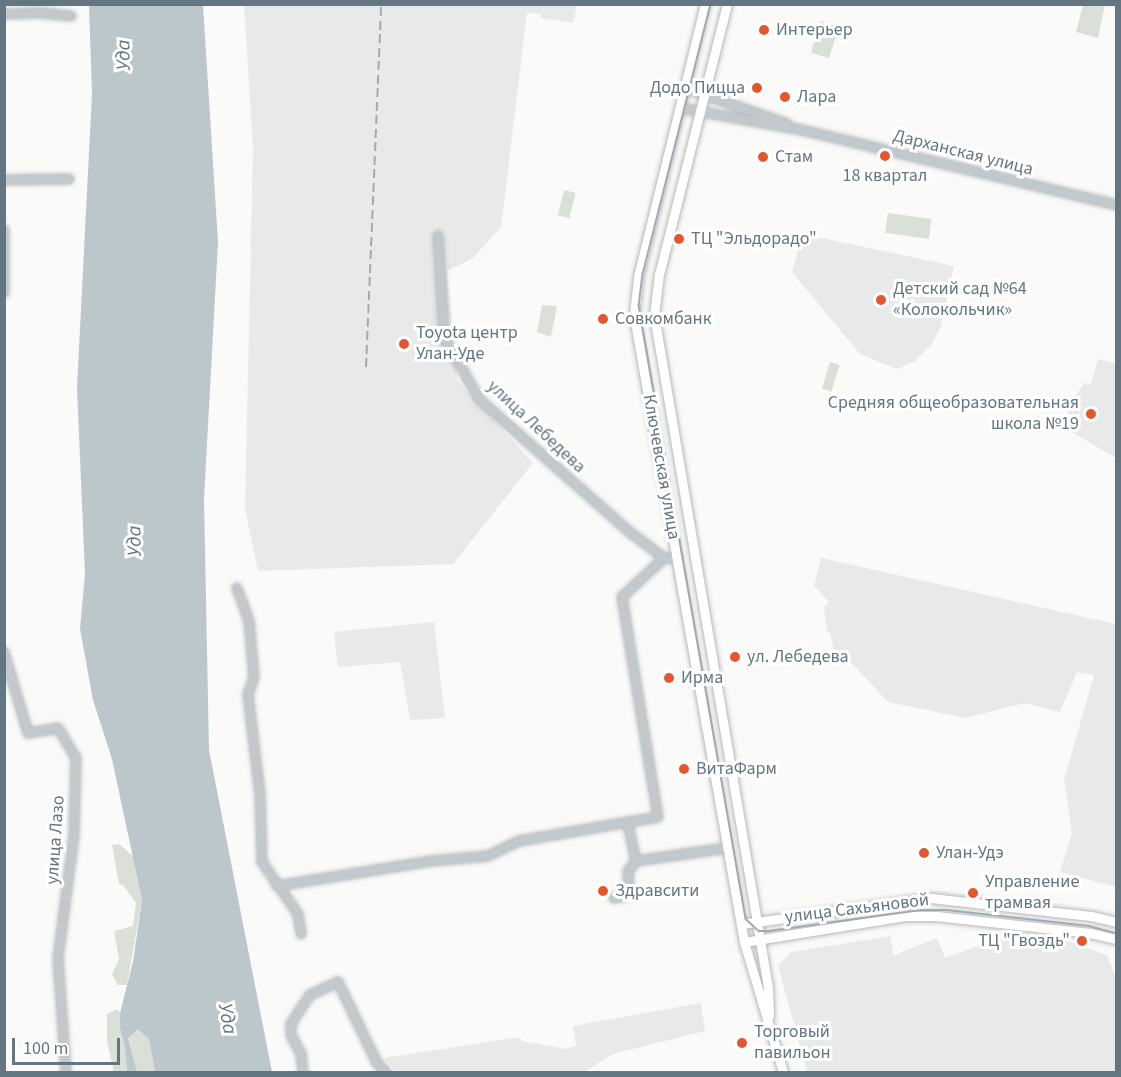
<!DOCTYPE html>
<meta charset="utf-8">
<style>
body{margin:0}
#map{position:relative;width:1121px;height:1077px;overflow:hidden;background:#fafaf8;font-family:"Source Sans 3",sans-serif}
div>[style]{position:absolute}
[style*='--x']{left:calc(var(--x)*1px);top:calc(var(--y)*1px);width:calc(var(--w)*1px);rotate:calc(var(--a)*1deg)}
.built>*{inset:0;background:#e8e9e9}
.green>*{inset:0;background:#dadfd7;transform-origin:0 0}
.water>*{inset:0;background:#bbc7cb}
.roads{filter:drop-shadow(0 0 2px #b5babe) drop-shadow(0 0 2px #b5babe)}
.minor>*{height:8px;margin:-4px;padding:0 4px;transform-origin:4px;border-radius:4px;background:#c3c8cc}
.major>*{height:9px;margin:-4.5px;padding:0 4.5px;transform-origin:4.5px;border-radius:4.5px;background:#fff}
.tram>*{height:1.5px;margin:-0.75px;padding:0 0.75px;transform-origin:0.75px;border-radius:0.75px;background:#a2aab0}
.rail>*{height:2px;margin-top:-1px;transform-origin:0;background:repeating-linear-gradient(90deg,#a2aab0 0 9px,transparent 0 13.5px)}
.dots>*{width:16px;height:16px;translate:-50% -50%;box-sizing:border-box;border:3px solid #fff;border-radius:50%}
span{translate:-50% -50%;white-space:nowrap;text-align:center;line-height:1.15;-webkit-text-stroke:6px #fff;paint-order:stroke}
.poi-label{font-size:18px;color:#657683}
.left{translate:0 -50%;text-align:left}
.right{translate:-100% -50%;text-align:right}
.street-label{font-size:18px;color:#657683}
.water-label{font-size:20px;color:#60757c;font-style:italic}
.frame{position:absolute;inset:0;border:6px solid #657683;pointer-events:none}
.scale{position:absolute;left:12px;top:1038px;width:108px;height:27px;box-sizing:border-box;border:3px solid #657683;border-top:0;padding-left:8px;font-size:18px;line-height:21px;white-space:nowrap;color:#657683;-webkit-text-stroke:4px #fff;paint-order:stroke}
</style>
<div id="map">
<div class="built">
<i style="clip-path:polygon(244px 5px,577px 5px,573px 23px,541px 18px,541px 14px,527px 13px,501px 227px,472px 259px,447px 271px,457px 380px,533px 463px,453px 564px,258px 571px,245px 509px,253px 148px)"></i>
<i style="clip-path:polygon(803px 234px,954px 266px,940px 329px,931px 345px,914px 362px,897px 369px,860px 354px,792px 272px)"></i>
<i style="clip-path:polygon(1098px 359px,1116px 363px,1116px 458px,1070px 431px,1065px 421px,1068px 408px,1084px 383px,1091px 384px)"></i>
<i style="clip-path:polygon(821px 558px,1116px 624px,1116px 887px,1060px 872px,1072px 833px,1064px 780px,1094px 675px,1077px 672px,1060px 712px,1025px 703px,966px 718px,888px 702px,846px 657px,835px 654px,830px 633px,827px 632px,824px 607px,829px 602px,814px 586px)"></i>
<i style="clip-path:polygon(434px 622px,445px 718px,410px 720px,400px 662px,338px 667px,334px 632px)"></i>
<i style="clip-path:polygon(890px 936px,894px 955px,937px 938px,945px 958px,999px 939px,1058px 938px,1107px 955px,1116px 978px,1116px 1072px,807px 1072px,778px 966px,791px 952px)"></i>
<i style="clip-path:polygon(701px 1003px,705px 1031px,621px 1052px,607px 1057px,585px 1072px,396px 1072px,384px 1058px,519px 1037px,522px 1041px,565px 1049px,576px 1046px,573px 1026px)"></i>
</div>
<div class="green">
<i style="clip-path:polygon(1083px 5px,1105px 5px,1098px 38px,1076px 32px)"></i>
<i style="left:821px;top:21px;width:19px;height:33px;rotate:18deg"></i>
<i style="left:564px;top:190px;width:12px;height:26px;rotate:14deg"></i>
<i style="left:888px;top:213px;width:44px;height:20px;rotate:8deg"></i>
<i style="clip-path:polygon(542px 305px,557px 306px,551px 337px,537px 332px)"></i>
<i style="left:830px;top:362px;width:10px;height:28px;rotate:17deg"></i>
<i style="clip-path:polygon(119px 844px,133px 856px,142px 900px,127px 985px,118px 985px,112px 974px,119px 959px,114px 931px,133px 926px,136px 903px,123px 885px,119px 884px,112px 845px)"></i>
<i style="clip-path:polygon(117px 1009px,120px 1013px,120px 1029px,125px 1047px,127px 1072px,114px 1072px,107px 1041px,107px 1014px)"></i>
<i style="clip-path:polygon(138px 1029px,149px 1039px,155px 1072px,137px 1072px,128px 1038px)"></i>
</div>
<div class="water">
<i style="clip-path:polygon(89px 5px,203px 5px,218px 242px,204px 499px,209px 750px,272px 1072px,155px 1072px,149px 1039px,138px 1029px,128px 1038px,137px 1072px,127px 1072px,125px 1047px,120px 1029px,120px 1013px,133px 962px,142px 900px,112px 759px,93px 700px,80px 629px,85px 574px,77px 387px,92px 94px)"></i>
</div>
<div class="roads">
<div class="minor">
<i style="--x:4;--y:14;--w:38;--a:-2"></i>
<i style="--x:42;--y:13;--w:29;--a:6"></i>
<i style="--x:685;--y:88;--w:108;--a:19.4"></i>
<i style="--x:680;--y:108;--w:124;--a:10.2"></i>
<i style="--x:802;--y:130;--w:323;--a:13.4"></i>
<i style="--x:4;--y:180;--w:65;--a:-0.9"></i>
<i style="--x:4;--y:230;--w:63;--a:90"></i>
<i style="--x:438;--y:236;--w:102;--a:86.6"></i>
<i style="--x:444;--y:338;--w:72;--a:59.9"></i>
<i style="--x:480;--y:400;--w:201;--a:41.4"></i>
<i style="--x:631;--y:533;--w:41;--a:37.1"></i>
<i style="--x:664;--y:558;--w:13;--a:0"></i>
<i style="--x:237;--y:588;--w:35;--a:70"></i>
<i style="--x:249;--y:621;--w:56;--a:84.9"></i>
<i style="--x:254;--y:677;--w:18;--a:109"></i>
<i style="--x:248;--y:694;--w:102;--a:83.2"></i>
<i style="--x:260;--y:795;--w:67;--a:88.3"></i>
<i style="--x:262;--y:862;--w:63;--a:55.3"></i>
<i style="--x:298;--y:914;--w:20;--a:81"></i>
<i style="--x:4;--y:652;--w:84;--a:73.5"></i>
<i style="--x:28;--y:733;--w:30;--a:-9"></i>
<i style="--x:58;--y:728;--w:35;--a:59"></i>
<i style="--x:76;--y:758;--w:77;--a:91.5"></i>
<i style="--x:74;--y:835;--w:124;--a:97.4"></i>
<i style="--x:58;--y:958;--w:114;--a:86"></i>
<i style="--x:628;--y:824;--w:38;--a:78"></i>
<i style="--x:277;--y:886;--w:157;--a:-9.2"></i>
<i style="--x:432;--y:861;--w:56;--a:-5.1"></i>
<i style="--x:488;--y:856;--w:34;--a:-26"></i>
<i style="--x:519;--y:841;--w:141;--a:-9.8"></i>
<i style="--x:658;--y:817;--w:223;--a:-99.3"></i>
<i style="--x:622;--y:597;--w:57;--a:-42.9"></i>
<i style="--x:614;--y:898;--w:15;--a:-11"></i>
<i style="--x:629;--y:895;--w:24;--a:-92"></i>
<i style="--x:628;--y:871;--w:13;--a:-51"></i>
<i style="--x:636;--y:861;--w:92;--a:-8.1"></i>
<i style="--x:303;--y:1072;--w:18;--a:-96"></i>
<i style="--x:301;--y:1054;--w:21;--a:-118"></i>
<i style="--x:291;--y:1035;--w:11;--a:-90"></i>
<i style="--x:291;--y:1024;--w:35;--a:-57"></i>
<i style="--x:310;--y:995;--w:31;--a:-25"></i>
<i style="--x:338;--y:982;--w:90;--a:64.3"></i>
<i style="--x:377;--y:1063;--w:13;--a:45"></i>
</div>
<div class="major">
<i style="--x:705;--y:4;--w:281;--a:103.8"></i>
<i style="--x:638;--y:277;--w:39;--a:96"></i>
<i style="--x:634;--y:316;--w:636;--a:80.03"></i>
<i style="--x:744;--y:942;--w:136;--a:73.3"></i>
<i style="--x:727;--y:4;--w:278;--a:104.1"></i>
<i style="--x:659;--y:274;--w:41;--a:97"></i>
<i style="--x:654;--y:315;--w:616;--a:80.37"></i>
<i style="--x:757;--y:922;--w:67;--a:80.5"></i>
<i style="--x:768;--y:988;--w:28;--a:88"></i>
<i style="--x:741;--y:924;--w:192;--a:-7.8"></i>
<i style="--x:931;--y:898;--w:161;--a:6.4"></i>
<i style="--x:1091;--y:916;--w:26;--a:13"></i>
<i style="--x:744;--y:942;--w:163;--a:-9.2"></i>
<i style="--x:905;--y:916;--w:31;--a:0"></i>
<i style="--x:936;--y:916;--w:155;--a:6.3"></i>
<i style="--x:1090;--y:933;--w:27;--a:13"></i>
</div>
</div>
<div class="tram">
<i style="--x:711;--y:4;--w:278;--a:104.1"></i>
<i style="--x:643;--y:274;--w:31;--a:97"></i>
<i style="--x:639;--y:305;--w:623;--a:80.11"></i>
<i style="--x:746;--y:919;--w:18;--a:43"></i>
<i style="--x:759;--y:931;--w:10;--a:0"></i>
<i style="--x:769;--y:931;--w:153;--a:-7.9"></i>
<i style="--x:921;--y:910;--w:26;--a:0"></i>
<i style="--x:947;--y:910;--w:143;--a:6.4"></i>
<i style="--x:1089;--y:926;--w:28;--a:15"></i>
</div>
<div class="rail">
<i style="--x:366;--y:367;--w:363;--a:-87.6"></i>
</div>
<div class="dots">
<i style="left:764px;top:30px;background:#e4572e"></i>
<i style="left:757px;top:88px;background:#e4572e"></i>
<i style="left:785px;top:97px;background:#e4572e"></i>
<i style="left:885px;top:156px;background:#e4572e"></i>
<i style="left:763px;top:157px;background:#e4572e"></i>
<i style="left:679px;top:239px;background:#e4572e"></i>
<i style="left:881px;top:300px;background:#e4572e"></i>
<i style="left:603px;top:319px;background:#e4572e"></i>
<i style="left:404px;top:344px;background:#e4572e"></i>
<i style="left:1091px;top:414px;background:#e4572e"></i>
<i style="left:735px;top:657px;background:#e4572e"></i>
<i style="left:669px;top:678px;background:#e4572e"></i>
<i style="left:684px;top:769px;background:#e4572e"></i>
<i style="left:924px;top:853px;background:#e4572e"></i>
<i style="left:603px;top:891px;background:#e4572e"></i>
<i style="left:973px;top:893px;background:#e4572e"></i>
<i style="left:1082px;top:941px;background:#e4572e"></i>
<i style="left:742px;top:1043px;background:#e4572e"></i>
</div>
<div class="poi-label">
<span class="left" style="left:776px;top:30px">Интерьер</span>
<span class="right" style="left:745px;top:88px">Додо Пицца</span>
<span class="left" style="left:797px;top:97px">Лара</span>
<span class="left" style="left:775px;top:157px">Стам</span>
<span style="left:885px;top:176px">18 квартал</span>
<span class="left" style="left:691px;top:239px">ТЦ "Эльдорадо"</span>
<span class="left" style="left:893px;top:300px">Детский сад №64<br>«Колокольчик»</span>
<span class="left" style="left:615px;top:319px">Совкомбанк</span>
<span class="left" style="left:416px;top:344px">Toyota центр<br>Улан-Уде</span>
<span class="right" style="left:1079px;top:414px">Средняя общеобразовательная<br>школа №19</span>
<span class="left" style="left:747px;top:657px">ул. Лебедева</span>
<span class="left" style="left:681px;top:678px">Ирма</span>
<span class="left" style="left:696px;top:769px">ВитаФарм</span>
<span class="left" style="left:936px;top:853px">Улан-Удэ</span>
<span class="left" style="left:985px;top:893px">Управление<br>трамвая</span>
<span class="left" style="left:615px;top:891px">Здравсити</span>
<span class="right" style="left:1070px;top:941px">ТЦ "Гвоздь"</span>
<span class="left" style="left:754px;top:1043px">Торговый<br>павильон</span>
</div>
<div class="street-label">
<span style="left:963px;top:153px;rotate:14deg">Дарханская улица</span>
<span style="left:536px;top:427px;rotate:43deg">улица Лебедева</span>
<span style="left:661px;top:467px;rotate:80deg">Ключевская улица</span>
<span style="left:56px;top:840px;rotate:-86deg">улица Лазо</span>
<span style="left:857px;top:909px;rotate:-7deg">улица Сахьяновой</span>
</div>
<div class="water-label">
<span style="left:124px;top:55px;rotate:-91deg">Уда</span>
<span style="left:135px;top:541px;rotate:-91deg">Уда</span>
<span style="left:227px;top:1019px;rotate:80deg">Уда</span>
</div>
<div class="frame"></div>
<div class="scale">100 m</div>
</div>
